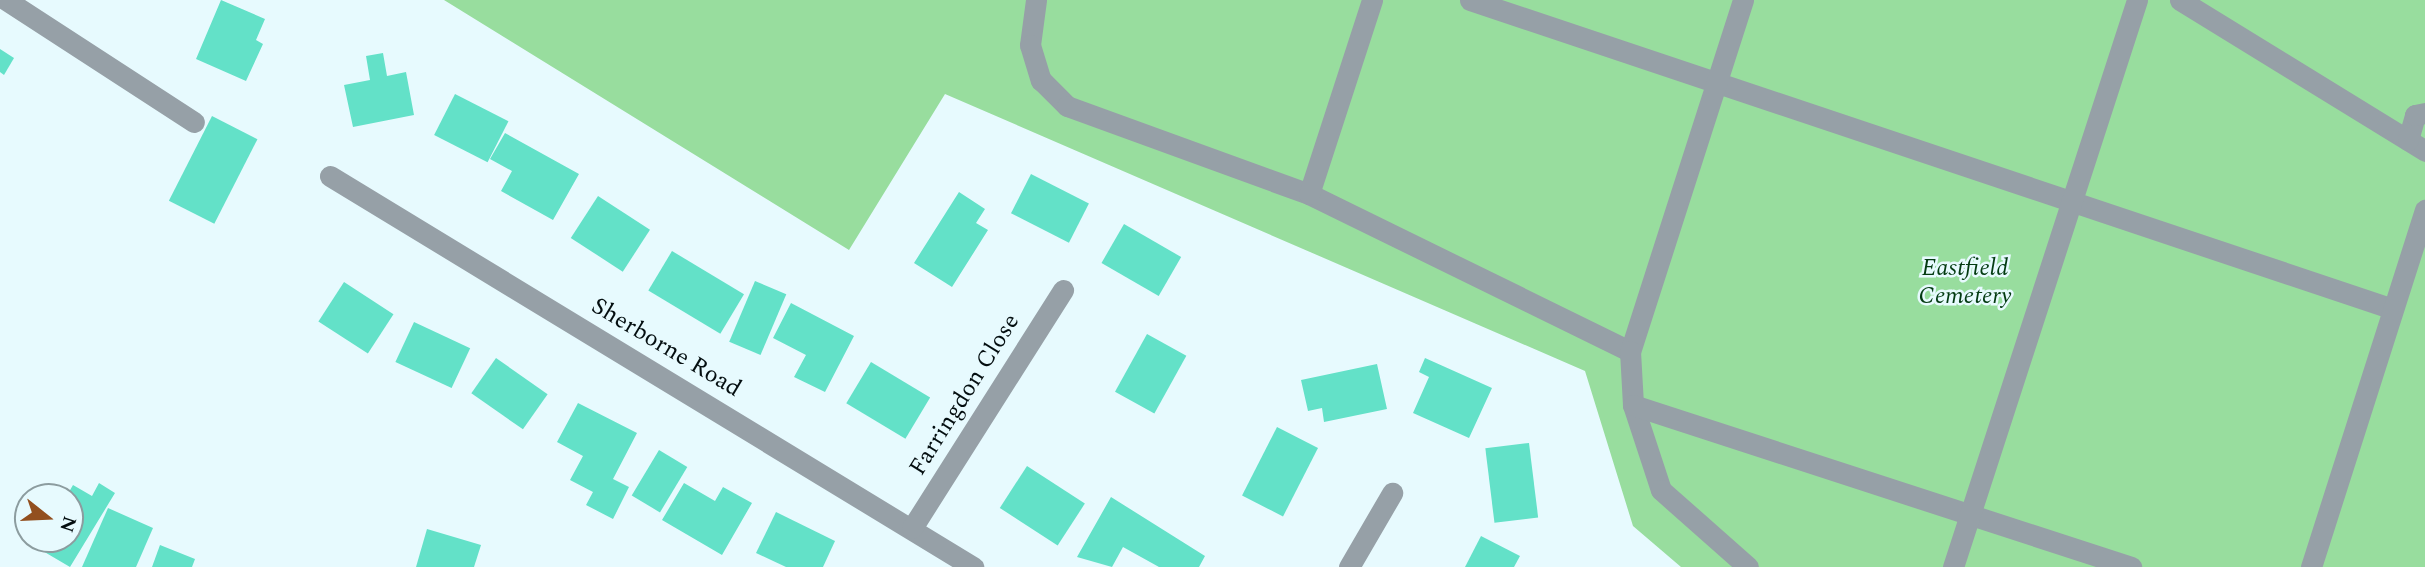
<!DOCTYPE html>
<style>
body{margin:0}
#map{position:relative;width:2425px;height:567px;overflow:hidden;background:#e7fafe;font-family:Spectral,serif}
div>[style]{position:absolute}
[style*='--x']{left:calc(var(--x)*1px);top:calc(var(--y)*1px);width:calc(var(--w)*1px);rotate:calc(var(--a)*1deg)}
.green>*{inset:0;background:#98dd9e}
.building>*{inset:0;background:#63e1c8;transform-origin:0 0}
.minor>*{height:21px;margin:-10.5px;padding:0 10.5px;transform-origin:10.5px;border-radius:10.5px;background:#96a0a7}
span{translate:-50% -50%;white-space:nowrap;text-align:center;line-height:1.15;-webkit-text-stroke:5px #e7fafe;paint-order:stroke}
.park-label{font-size:24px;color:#033b11;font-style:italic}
.street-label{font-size:24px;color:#040e10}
.north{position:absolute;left:14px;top:483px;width:70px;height:70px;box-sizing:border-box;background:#e7fafe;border:2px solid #8c9c9f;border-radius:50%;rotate:108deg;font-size:19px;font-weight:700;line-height:28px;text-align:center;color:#040e10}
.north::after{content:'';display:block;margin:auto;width:24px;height:32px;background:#924f1f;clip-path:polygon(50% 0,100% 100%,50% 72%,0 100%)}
</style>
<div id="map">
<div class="green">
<i style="clip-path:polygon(444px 0,2425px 0,2425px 567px,1681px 567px,1633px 526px,1585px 371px,945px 94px,849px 250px)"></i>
</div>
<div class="building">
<i style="clip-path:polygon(221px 0,265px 19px,256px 40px,263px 44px,246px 81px,196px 59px)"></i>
<i style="clip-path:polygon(0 49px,14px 58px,4px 75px,0 72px)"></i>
<i style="clip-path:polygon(383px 53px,387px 76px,406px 72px,414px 115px,353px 127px,344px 85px,370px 80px,366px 56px)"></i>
<i style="left:455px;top:94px;width:60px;height:46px;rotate:27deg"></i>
<i style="left:212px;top:116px;width:51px;height:95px;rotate:27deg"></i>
<i style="clip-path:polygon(505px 133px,579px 174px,553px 220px,501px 191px,512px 171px,490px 159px)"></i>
<i style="left:1031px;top:174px;width:65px;height:44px;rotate:27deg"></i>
<i style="clip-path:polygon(959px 192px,985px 209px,976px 223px,988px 230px,952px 287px,914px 263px)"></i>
<i style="left:598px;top:196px;width:62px;height:50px;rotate:33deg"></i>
<i style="left:1124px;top:224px;width:66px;height:45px;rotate:30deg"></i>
<i style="left:672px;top:251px;width:84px;height:46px;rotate:31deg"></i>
<i style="left:755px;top:281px;width:34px;height:66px;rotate:23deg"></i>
<i style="left:344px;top:282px;width:59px;height:47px;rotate:33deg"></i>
<i style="clip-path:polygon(791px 303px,854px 336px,825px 392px,794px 377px,806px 355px,773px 338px)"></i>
<i style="left:414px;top:322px;width:62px;height:44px;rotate:25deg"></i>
<i style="left:1147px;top:334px;width:45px;height:66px;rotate:29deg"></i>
<i style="left:496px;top:358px;width:63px;height:43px;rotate:35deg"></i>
<i style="clip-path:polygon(1425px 358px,1492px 388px,1469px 438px,1413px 413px,1429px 377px,1419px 372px)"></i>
<i style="left:871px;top:362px;width:69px;height:48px;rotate:31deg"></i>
<i style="clip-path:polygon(1377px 364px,1387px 409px,1324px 422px,1322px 408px,1308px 411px,1301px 380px)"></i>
<i style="clip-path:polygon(578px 403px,637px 433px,613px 479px,629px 487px,613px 519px,586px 505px,593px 492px,570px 480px,583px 456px,557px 442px)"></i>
<i style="left:1277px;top:427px;width:46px;height:77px;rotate:27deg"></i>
<i style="left:1529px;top:443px;width:75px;height:44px;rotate:83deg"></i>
<i style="left:659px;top:450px;width:33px;height:53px;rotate:31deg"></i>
<i style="left:1027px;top:466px;width:69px;height:50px;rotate:33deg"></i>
<i style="clip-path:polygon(99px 483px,115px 493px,70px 567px,36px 547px,41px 539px,70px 539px,66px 497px,73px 485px,92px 496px)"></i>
<i style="clip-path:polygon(684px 483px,715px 501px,723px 487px,752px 503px,722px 555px,662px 520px)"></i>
<i style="clip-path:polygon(1111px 497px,1205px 556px,1199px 567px,1159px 567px,1123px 547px,1112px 567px,1077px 557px)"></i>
<i style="clip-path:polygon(108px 508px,153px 528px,136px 567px,82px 567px)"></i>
<i style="clip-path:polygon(776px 512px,835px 541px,823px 567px,786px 567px,756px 553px)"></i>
<i style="clip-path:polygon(427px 529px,481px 545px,474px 567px,416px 567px)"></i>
<i style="clip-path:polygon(1481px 536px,1520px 556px,1514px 567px,1465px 567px)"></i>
<i style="clip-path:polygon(160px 545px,195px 559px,192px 567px,152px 567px)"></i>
</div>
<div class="minor">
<i style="--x:6;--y:0;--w:224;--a:33"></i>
<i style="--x:1036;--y:0;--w:45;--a:97.6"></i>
<i style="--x:1030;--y:45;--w:37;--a:73"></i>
<i style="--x:1041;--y:80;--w:37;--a:45"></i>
<i style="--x:1067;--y:106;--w:258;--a:20"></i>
<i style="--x:1309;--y:194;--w:357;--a:26.1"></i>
<i style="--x:1470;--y:0;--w:973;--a:18.51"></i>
<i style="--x:1743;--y:0;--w:369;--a:107.8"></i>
<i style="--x:1630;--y:351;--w:54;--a:86.8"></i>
<i style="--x:1633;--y:405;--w:89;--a:71.8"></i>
<i style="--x:1661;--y:490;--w:116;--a:41.5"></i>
<i style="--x:2180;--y:0;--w:288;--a:31.6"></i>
<i style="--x:2408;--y:140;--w:26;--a:-74"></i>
<i style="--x:2415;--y:115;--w:10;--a:-11"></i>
<i style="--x:330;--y:176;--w:753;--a:31.3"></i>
<i style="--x:1309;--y:194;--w:204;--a:-72"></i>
<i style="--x:1633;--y:405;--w:524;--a:18.02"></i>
<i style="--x:912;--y:528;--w:282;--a:-57.6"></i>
<i style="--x:1349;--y:567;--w:86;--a:-59.8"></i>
<i style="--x:1953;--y:567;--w:596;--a:-72.02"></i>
<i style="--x:2311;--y:567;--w:375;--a:-72.3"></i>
</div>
<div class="park-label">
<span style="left:1965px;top:283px">Eastfield<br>Cemetery</span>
</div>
<div class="street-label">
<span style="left:666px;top:348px;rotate:31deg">Sherborne Road</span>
<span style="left:965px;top:395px;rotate:-58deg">Farringdon Close</span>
</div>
<div class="north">N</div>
</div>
